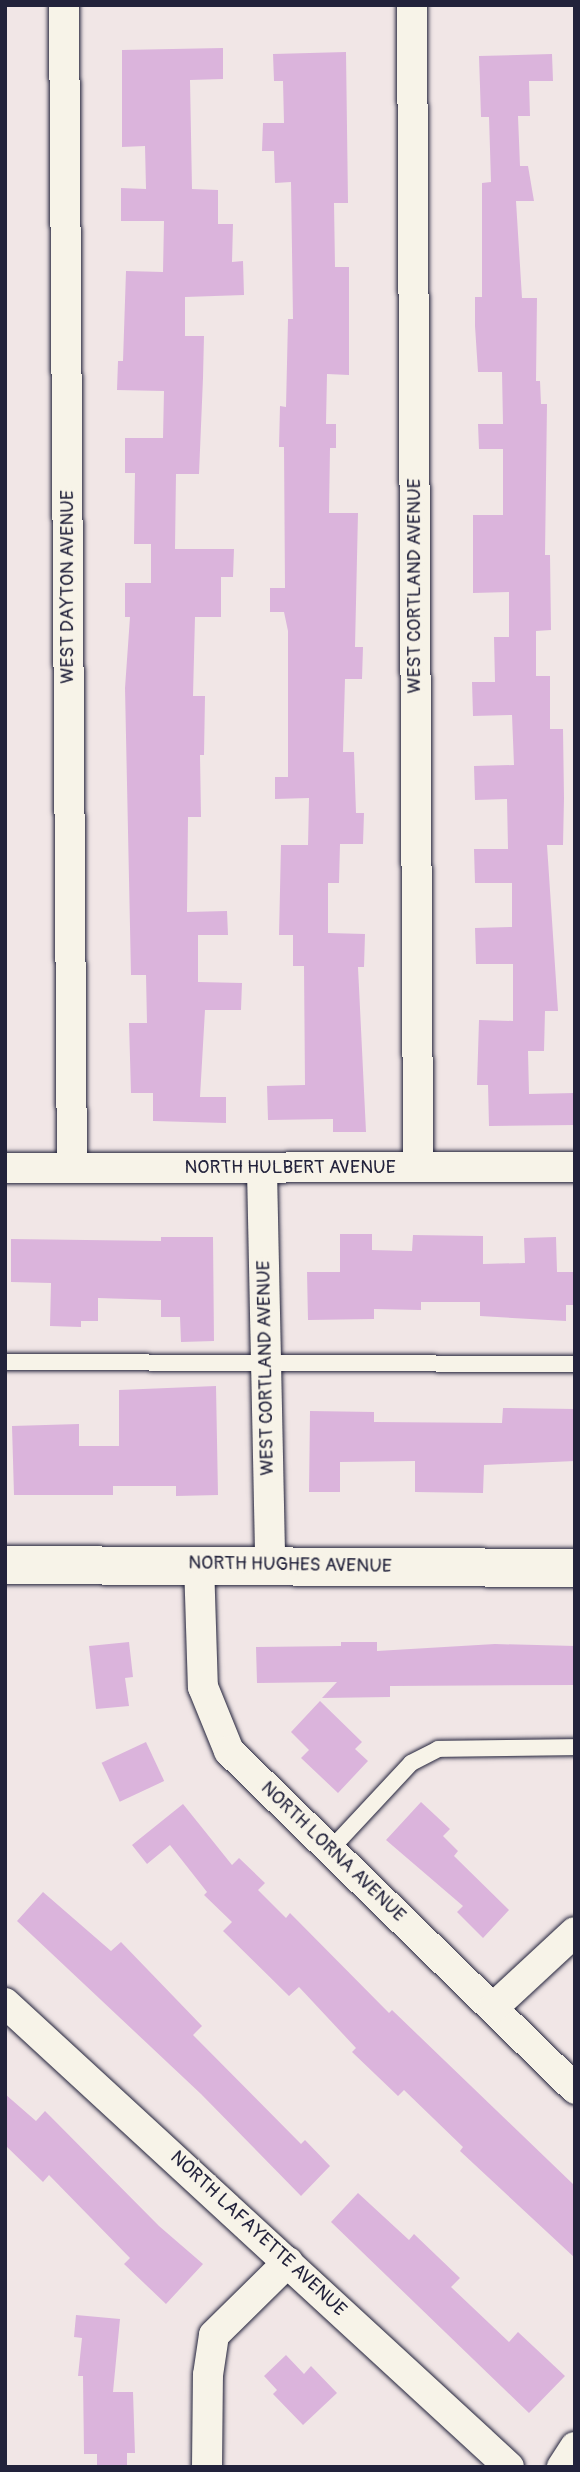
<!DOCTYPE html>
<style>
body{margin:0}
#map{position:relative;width:580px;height:2472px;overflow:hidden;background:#f1e6e6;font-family:Pangolin,sans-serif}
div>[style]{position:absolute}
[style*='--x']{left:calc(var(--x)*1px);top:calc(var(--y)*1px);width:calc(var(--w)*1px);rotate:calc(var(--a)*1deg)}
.building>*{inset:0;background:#dbb4dc;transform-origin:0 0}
.roads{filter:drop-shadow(0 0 2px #22223b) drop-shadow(0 0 2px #22223b)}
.service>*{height:16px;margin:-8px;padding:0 8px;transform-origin:8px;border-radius:8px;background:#f7f3e8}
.minor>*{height:30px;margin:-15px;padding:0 15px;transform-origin:15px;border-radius:15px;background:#f7f3e8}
.tertiary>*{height:38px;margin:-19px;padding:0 19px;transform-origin:19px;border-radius:19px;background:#f7f3e8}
span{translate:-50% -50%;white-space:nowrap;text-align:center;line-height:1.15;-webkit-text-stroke:7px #f7f3e8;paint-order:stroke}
.street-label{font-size:19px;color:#22223b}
.frame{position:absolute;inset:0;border:7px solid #22223b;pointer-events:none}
</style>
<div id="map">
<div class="building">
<i style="clip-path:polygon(223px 48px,223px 79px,190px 80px,192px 189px,218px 190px,218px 224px,233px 224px,232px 262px,243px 261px,244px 295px,185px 297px,185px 336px,204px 336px,203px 378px,199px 474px,176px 474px,175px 549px,234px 549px,233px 577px,221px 577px,221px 617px,195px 617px,193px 696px,205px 696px,204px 755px,200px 755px,201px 817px,188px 817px,187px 912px,227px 911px,228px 935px,198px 935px,198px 982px,242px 983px,241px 1010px,205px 1010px,200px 1097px,226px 1097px,226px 1123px,153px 1121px,153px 1093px,131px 1093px,129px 1023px,147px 1023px,146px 975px,131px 975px,125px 688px,130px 617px,125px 617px,125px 583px,151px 583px,151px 544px,134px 544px,135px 473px,125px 473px,125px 438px,163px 438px,164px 391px,117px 390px,118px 361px,123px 361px,126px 271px,163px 272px,164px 221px,121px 221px,121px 188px,146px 189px,145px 146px,122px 147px,122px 50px)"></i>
<i style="clip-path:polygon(346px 52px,348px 203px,334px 203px,335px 267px,349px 267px,349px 375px,327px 374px,326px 424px,336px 424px,336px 448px,330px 448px,329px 513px,358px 513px,355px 647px,363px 647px,362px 679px,345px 679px,343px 752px,354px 752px,356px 813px,364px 813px,363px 844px,340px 844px,339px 883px,328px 883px,328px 933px,365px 934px,364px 967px,358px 967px,366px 1132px,333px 1132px,333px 1119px,268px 1120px,267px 1086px,305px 1085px,304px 966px,293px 966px,293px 935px,279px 935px,281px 845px,308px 845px,309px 798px,275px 799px,275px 777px,288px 777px,288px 631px,284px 612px,270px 612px,270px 588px,285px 588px,284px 447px,279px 447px,280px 406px,286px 407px,288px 319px,293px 319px,291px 182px,275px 183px,274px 151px,262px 151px,263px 123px,284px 123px,283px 81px,274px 81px,273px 54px)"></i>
<i style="clip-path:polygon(552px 54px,553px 81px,529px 81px,530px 116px,518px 116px,520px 166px,528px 166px,534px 201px,516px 201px,522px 298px,537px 298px,536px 381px,540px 381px,541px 404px,547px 404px,545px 555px,550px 555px,551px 630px,536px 631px,536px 676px,550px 676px,550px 729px,563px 729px,564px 798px,563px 845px,547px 845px,558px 1011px,545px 1011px,544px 1051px,528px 1051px,529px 1094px,575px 1093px,575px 1125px,489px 1126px,488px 1085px,477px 1085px,479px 1020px,513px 1021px,513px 964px,476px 964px,475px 928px,512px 927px,512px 883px,475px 883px,474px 849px,508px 849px,507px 799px,475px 800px,474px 766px,514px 765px,512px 715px,473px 716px,472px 682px,495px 682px,494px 637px,509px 637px,509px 592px,473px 593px,473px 515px,503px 515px,503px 449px,479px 449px,478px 424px,503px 424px,502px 372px,478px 372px,475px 326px,475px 297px,482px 297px,482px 183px,491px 182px,489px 117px,481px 117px,479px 56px)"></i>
<i style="clip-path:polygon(340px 1234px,372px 1234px,372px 1250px,412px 1251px,413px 1235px,483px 1236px,483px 1264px,525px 1263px,524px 1238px,556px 1237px,557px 1272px,575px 1272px,575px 1305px,566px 1305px,566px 1321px,480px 1316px,480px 1302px,421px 1302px,421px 1310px,374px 1309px,374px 1319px,308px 1320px,307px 1272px,340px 1272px)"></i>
<i style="clip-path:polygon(161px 1237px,213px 1237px,214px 1341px,181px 1342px,180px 1317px,161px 1317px,161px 1300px,98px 1298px,98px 1321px,81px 1321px,81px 1327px,50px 1326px,51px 1283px,11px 1282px,11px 1239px,161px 1241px)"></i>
<i style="clip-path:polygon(216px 1386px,218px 1495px,176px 1496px,176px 1486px,113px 1486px,113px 1495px,14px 1495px,12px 1426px,79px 1424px,79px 1446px,119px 1446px,119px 1390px)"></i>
<i style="clip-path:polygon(503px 1408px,575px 1409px,575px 1461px,484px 1465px,483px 1493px,415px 1492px,415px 1461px,340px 1462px,340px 1492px,309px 1492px,310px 1411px,374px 1412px,374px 1422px,502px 1423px)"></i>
<i style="clip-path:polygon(129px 1642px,133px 1677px,125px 1678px,129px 1706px,96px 1709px,89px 1646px)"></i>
<i style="clip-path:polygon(341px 1642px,377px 1642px,377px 1651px,495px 1644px,575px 1646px,575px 1685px,390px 1686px,390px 1697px,322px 1698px,337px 1682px,257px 1683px,256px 1647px,341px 1646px)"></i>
<i style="clip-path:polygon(320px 1701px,362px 1742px,355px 1749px,368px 1761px,338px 1793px,301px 1758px,309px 1750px,291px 1732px)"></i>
<i style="left:146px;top:1742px;width:43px;height:49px;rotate:65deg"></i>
<i style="clip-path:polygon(421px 1802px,450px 1829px,443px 1836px,458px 1851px,454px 1856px,509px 1910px,483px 1938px,457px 1912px,463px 1906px,386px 1840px)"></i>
<i style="clip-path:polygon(183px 1804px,232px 1865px,239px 1858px,265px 1883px,258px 1890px,286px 1918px,290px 1913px,389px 2013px,392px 2010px,575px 2186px,575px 2258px,460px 2151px,463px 2147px,404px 2090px,398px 2096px,352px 2052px,356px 2048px,299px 1987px,289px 1996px,223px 1931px,232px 1922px,204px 1895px,207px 1892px,170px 1845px,147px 1864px,132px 1845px)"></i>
<i style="clip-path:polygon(43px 1892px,111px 1951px,121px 1942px,202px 2026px,193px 2035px,301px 2144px,305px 2140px,330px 2166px,301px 2196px,201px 2094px,17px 1921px)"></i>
<i style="clip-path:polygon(5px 2094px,36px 2121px,45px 2111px,159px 2226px,203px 2264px,166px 2304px,124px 2264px,130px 2258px,49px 2175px,43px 2182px,5px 2145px)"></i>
<i style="clip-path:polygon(358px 2193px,409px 2240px,414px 2234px,460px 2278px,451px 2287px,509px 2342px,518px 2332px,565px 2376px,529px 2413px,331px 2222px)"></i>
<i style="clip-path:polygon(76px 2315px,120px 2319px,113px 2392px,133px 2392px,135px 2453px,127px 2453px,127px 2467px,97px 2467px,97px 2454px,84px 2454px,83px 2376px,78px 2376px,82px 2338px,74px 2337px)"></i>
<i style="clip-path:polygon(286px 2355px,304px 2374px,311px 2366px,337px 2393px,303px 2425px,273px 2394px,277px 2390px,264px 2376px)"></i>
</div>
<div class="roads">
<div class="service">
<i style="--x:5;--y:1362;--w:570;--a:0.2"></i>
<i style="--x:330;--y:1850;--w:119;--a:-47"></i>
<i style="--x:411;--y:1763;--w:30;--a:-27"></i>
<i style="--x:438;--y:1749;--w:137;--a:-0.8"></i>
</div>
<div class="minor">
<i style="--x:64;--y:5;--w:1163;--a:89.61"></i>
<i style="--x:412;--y:5;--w:1162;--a:89.7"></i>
<i style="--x:5;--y:1168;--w:570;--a:-0.1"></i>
<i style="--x:262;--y:1170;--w:395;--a:88.8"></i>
<i style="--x:199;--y:1563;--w:124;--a:88.2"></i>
<i style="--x:203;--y:1687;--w:69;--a:67.9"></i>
<i style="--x:229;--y:1751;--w:484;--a:44.3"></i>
<i style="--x:5;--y:2003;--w:685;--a:42.63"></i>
<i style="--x:494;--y:2007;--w:110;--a:-42.8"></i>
<i style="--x:207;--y:2467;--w:92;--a:-89.4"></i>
<i style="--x:208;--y:2375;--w:40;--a:-81.5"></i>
<i style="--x:214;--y:2335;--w:104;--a:-44.6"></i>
<i style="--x:562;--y:2467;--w:24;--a:-57"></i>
</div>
<div class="tertiary">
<i style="--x:5;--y:1565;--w:570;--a:0.3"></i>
</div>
</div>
<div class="street-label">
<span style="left:415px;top:586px;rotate:-90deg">WEST CORTLAND AVENUE</span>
<span style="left:68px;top:587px;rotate:-90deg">WEST DAYTON AVENUE</span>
<span style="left:290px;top:1168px">NORTH HULBERT AVENUE</span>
<span style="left:266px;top:1368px;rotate:-91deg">WEST CORTLAND AVENUE</span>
<span style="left:290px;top:1565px;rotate:1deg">NORTH HUGHES AVENUE</span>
<span style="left:333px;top:1852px;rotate:44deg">NORTH LORNA AVENUE</span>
<span style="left:258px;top:2234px;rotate:43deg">NORTH LAFAYETTE AVENUE</span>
</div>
<div class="frame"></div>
</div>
